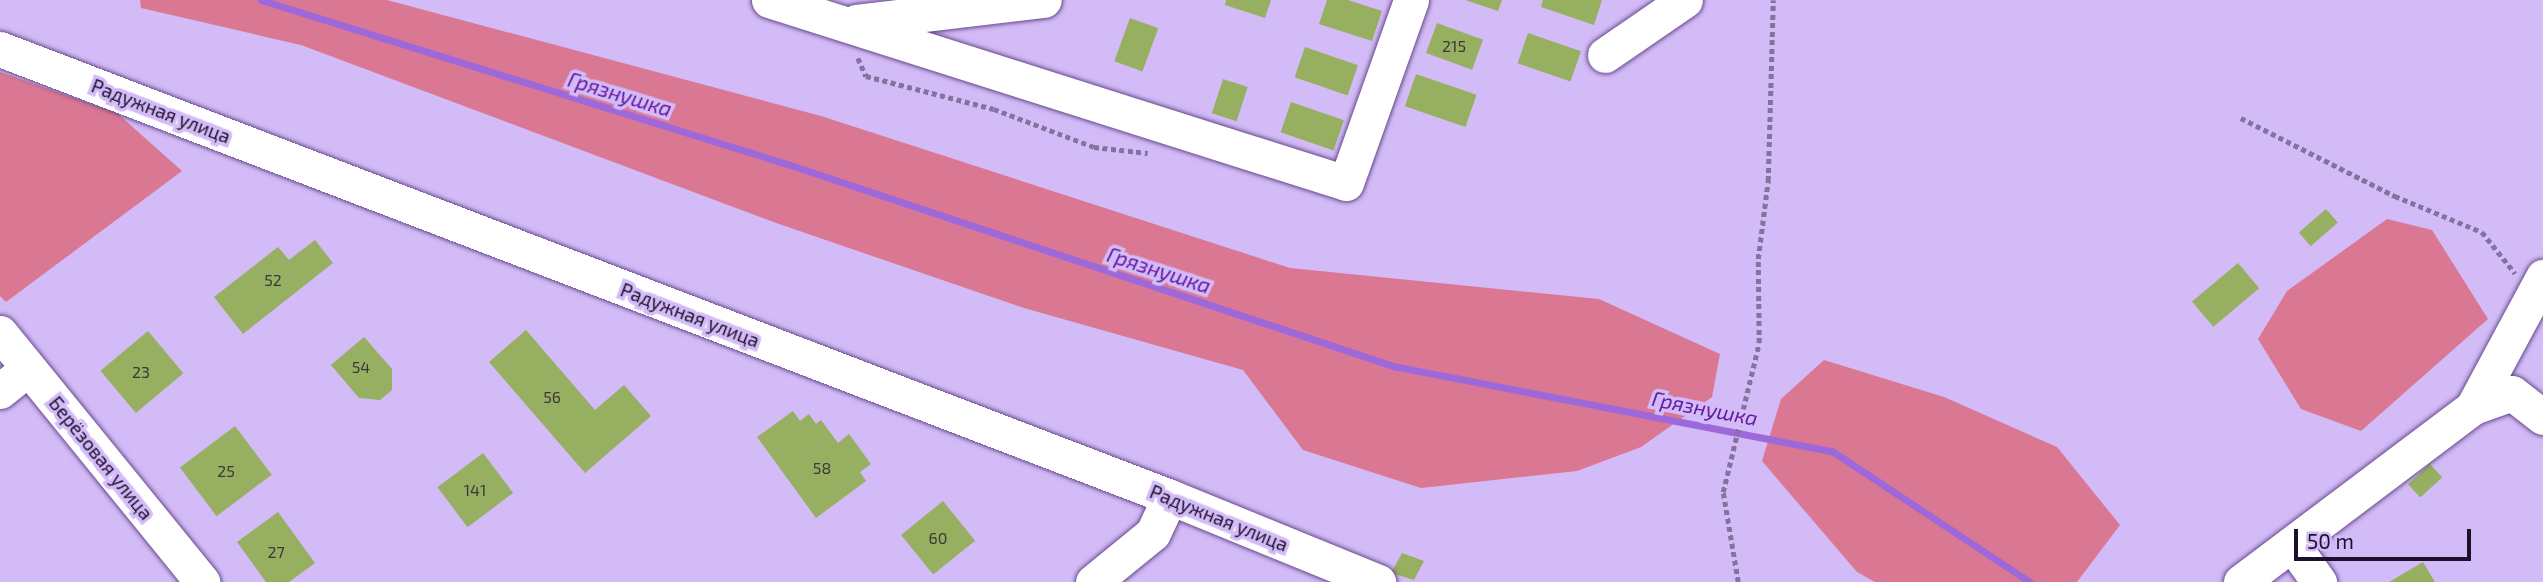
<!DOCTYPE html>
<meta charset="utf-8">
<style>
body{margin:0}
#map{position:relative;width:2543px;height:582px;overflow:hidden;background:#d3bbf7;font-family:"Exo 2",sans-serif}
div>[style]{position:absolute}
[style*='--x']{left:calc(var(--x)*1px);top:calc(var(--y)*1px);width:calc(var(--w)*1px);rotate:calc(var(--a)*1deg)}
.green>*{inset:0;background:#da7793}
.stream>*{height:7px;margin:-3.5px;padding:0 3.5px;transform-origin:3.5px;border-radius:3.5px;background:#9d69da}
.building>*{inset:0;background:#97af60;transform-origin:0 0}
.path>*{height:4.5px;margin-top:-2.25px;transform-origin:0;background:repeating-linear-gradient(90deg,#8572a0 0 5px,transparent 0 8.5px)}
.roads{filter:drop-shadow(0 0 2px #684a8d) drop-shadow(0 0 2px #684a8d)}
.minor>*{height:35px;margin:-17.5px;padding:0 17.5px;transform-origin:17.5px;border-radius:17.5px;background:#fff}
span{translate:-50% -50%;white-space:nowrap;text-align:center;line-height:1.15;-webkit-text-stroke:7px #d3bbf7;paint-order:stroke}
.number-label{font-size:16px;color:#3c3839}
.number-label span{-webkit-text-stroke-width:0}
.street-label{font-size:19px;color:#1d102c}
.water-label{font-size:21px;color:#651aa3;font-style:italic}
.scale{position:absolute;left:2294px;top:529px;width:177px;height:32px;box-sizing:border-box;border:4px solid #1d102c;border-top:0;padding-left:9px;font-size:21px;line-height:24px;white-space:nowrap;color:#1d102c;-webkit-text-stroke:5px #d3bbf7;paint-order:stroke}
</style>
<div id="map">
<div class="green">
<i style="clip-path:polygon(140px 0,387px 0,821px 116px,1290px 268px,1599px 299px,1720px 354px,1712px 397px,1641px 447px,1577px 471px,1421px 488px,1303px 450px,1243px 370px,1024px 308px,779px 224px,301px 45px,141px 8px)"></i>
<i style="clip-path:polygon(0 72px,117px 113px,182px 171px,6px 302px,0 296px)"></i>
<i style="clip-path:polygon(2387px 219px,2432px 230px,2488px 319px,2361px 431px,2301px 409px,2258px 339px,2287px 291px)"></i>
<i style="clip-path:polygon(1824px 360px,1944px 397px,2057px 447px,2120px 525px,2077px 582px,1875px 582px,1857px 572px,1762px 461px,1781px 399px)"></i>
</div>
<div class="stream">
<i style="--x:261;--y:0;--w:554;--a:17.32"></i>
<i style="--x:790;--y:165;--w:636;--a:18.43"></i>
<i style="--x:1393;--y:366;--w:447;--a:11"></i>
<i style="--x:1832;--y:451;--w:237;--a:33.5"></i>
</div>
<div class="building">
<i style="clip-path:polygon(1226px 0,1271px 0,1265px 18px,1225px 5px)"></i>
<i style="clip-path:polygon(1327px 0,1348px 0,1382px 11px,1372px 41px,1319px 24px)"></i>
<i style="clip-path:polygon(1465px 0,1502px 0,1498px 11px)"></i>
<i style="clip-path:polygon(1543px 0,1602px 0,1594px 25px,1541px 7px)"></i>
<i style="left:1130px;top:18px;width:30px;height:46px;rotate:20deg"></i>
<i style="left:1437px;top:23px;width:49px;height:32px;rotate:20deg"></i>
<i style="left:1528px;top:33px;width:56px;height:32px;rotate:19deg"></i>
<i style="left:1305px;top:47px;width:56px;height:32px;rotate:19deg"></i>
<i style="left:1416px;top:74px;width:64px;height:34px;rotate:19deg"></i>
<i style="left:1223px;top:79px;width:26px;height:36px;rotate:18deg"></i>
<i style="left:1291px;top:102px;width:56px;height:32px;rotate:19deg"></i>
<i style="left:2326px;top:209px;width:18px;height:36px;rotate:49deg"></i>
<i style="clip-path:polygon(315px 240px,333px 263px,243px 334px,214px 297px,278px 247px,289px 260px)"></i>
<i style="left:2238px;top:263px;width:33px;height:60px;rotate:50deg"></i>
<i style="clip-path:polygon(526px 330px,595px 410px,624px 385px,651px 416px,585px 473px,489px 362px)"></i>
<i style="left:148px;top:331px;width:55px;height:62px;rotate:50deg"></i>
<i style="clip-path:polygon(364px 337px,392px 369px,392px 390px,380px 400px,359px 398px,331px 365px)"></i>
<i style="clip-path:polygon(793px 411px,800px 421px,809px 414px,816px 424px,821px 420px,838px 443px,849px 434px,871px 464px,860px 472px,866px 481px,816px 518px,757px 437px)"></i>
<i style="left:235px;top:426px;width:61px;height:69px;rotate:53deg"></i>
<i style="left:483px;top:453px;width:50px;height:57px;rotate:53deg"></i>
<i style="left:2430px;top:464px;width:18px;height:30px;rotate:47deg"></i>
<i style="left:943px;top:501px;width:51px;height:54px;rotate:51deg"></i>
<i style="clip-path:polygon(278px 512px,315px 563px,289px 582px,266px 582px,237px 542px)"></i>
<i style="clip-path:polygon(1402px 553px,1424px 561px,1414px 580px,1391px 573px)"></i>
<i style="clip-path:polygon(2423px 562px,2435px 582px,2389px 582px)"></i>
</div>
<div class="path">
<i style="--x:858;--y:58;--w:20;--a:66"></i>
<i style="--x:866;--y:76;--w:132;--a:14.5"></i>
<i style="--x:994;--y:109;--w:107;--a:20.8"></i>
<i style="--x:1094;--y:147;--w:54;--a:6.3"></i>
<i style="--x:2241;--y:118;--w:173;--a:26.9"></i>
<i style="--x:2395;--y:196;--w:94;--a:22.5"></i>
<i style="--x:2482;--y:232;--w:53;--a:51.2"></i>
<i style="--x:1738;--y:582;--w:91;--a:-99.5"></i>
<i style="--x:1723;--y:492;--w:153;--a:-76.4"></i>
<i style="--x:1759;--y:343;--w:84;--a:-90.7"></i>
<i style="--x:1758;--y:259;--w:79;--a:-82.7"></i>
<i style="--x:1768;--y:181;--w:181;--a:-88.4"></i>
</div>
<div class="roads">
<div class="minor">
<i style="--x:769;--y:0;--w:605;--a:17.6"></i>
<i style="--x:1346;--y:183;--w:194;--a:-70.4"></i>
<i style="--x:856;--y:22;--w:189;--a:-6.7"></i>
<i style="--x:0;--y:49;--w:1253;--a:20.95"></i>
<i style="--x:1170;--y:497;--w:225;--a:22.2"></i>
<i style="--x:1605;--y:55;--w:97;--a:-34.5"></i>
<i style="--x:0;--y:333;--w:321;--a:50.9"></i>
<i style="--x:0;--y:391;--w:36;--a:-39"></i>
<i style="--x:2473;--y:407;--w:148;--a:-61.7"></i>
<i style="--x:2292;--y:544;--w:47;--a:54.6"></i>
<i style="--x:1093;--y:582;--w:77;--a:-39.2"></i>
<i style="--x:1153;--y:533;--w:40;--a:-65"></i>
<i style="--x:2241;--y:582;--w:291;--a:-37"></i>
<i style="--x:2473;--y:407;--w:41;--a:-19.7"></i>
<i style="--x:2512;--y:393;--w:39;--a:38"></i>
</div>
</div>
<div class="number-label">
<span style="left:1454px;top:46px">215</span>
<span style="left:273px;top:280px">52</span>
<span style="left:361px;top:367px">54</span>
<span style="left:141px;top:372px">23</span>
<span style="left:552px;top:397px">56</span>
<span style="left:822px;top:468px">58</span>
<span style="left:226px;top:471px">25</span>
<span style="left:475px;top:490px">141</span>
<span style="left:938px;top:538px">60</span>
<span style="left:276px;top:552px">27</span>
</div>
<div class="street-label">
<span style="left:161px;top:111px;rotate:21deg">Радужная улица</span>
<span style="left:690px;top:315px;rotate:21deg">Радужная улица</span>
<span style="left:101px;top:458px;rotate:51deg">Берёзовая улица</span>
<span style="left:1219px;top:518px;rotate:22deg">Радужная улица</span>
</div>
<div class="water-label">
<span style="left:620px;top:94px;rotate:17deg">Грязнушка</span>
<span style="left:1159px;top:270px;rotate:18deg">Грязнушка</span>
<span style="left:1705px;top:408px;rotate:11deg">Грязнушка</span>
</div>
<div class="scale">50 m</div>
</div>
